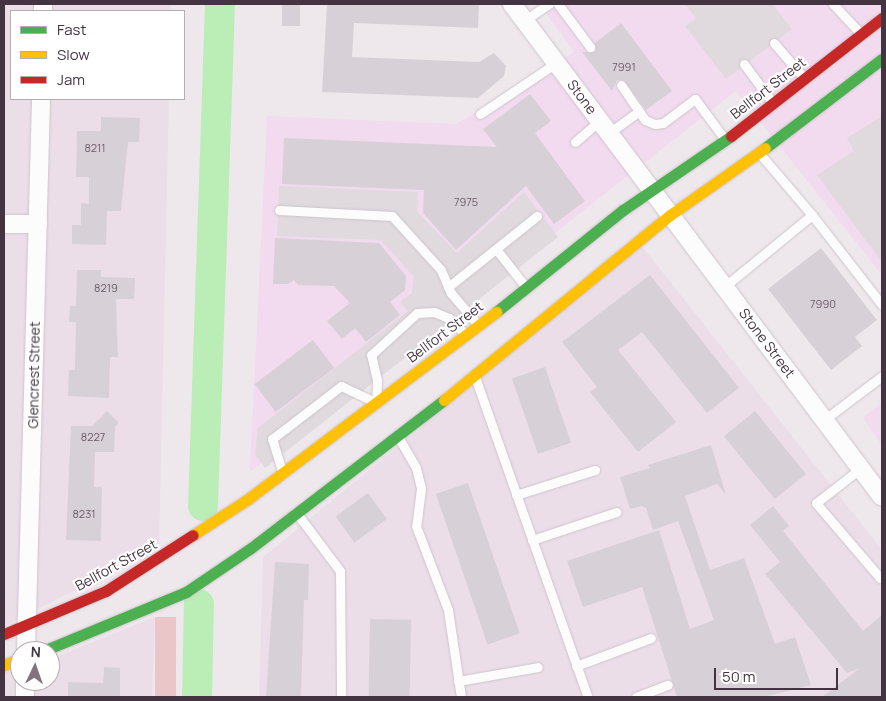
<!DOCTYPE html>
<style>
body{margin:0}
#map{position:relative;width:886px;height:701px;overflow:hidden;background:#eee8ed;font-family:Manrope,sans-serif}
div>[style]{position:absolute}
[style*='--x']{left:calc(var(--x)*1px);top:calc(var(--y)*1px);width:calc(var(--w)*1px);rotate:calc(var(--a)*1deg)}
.residential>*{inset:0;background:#ecdee9}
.commercial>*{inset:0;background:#f2daef}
.green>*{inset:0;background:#ebc6c9;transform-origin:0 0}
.parking>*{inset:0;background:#e0d9de}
.river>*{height:30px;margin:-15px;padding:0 15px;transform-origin:15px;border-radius:15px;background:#baeeb6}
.building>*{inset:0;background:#d8d0d7;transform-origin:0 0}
.roads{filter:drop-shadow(0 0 1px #cdc4cb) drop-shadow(0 0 1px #cdc4cb)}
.lane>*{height:9px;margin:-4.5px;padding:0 4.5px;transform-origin:4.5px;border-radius:4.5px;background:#fcfcfc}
.street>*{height:18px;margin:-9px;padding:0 9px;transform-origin:9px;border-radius:9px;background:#fcfcfc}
.fast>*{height:11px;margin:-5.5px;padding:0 5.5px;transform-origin:5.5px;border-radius:5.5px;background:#4caf50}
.slow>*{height:11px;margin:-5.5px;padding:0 5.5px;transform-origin:5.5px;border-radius:5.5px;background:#ffc107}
.jam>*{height:11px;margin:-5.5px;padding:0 5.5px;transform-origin:5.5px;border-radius:5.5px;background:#c62828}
span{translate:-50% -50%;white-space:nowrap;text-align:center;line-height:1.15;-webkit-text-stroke:4px #fff;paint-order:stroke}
.number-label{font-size:11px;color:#6a5c68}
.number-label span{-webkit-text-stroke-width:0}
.street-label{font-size:14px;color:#443442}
.frame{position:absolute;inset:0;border:5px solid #443442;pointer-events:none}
.legend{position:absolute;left:10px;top:10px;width:175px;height:90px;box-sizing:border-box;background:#fff;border:1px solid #b4aeb3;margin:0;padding:6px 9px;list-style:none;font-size:15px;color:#443442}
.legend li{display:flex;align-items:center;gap:10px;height:25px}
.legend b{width:25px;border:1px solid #b4aeb3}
.north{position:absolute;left:10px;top:641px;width:50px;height:50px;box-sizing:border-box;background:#fff;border:1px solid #b4aeb3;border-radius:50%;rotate:3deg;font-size:14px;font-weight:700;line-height:20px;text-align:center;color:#443442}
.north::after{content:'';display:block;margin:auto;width:18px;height:22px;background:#80737e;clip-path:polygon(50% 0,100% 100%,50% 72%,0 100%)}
.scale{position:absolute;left:714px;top:668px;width:124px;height:22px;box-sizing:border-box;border:2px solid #443442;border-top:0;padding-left:6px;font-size:15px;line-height:18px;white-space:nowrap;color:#443442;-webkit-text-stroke:4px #fff;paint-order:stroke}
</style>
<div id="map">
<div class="residential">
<i style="clip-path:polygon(4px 4px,171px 4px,171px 11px,11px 11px,11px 99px,169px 99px,159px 548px,4px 626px)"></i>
<i style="clip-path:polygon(642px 246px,882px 550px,882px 697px,259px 697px,263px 557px)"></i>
<i style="clip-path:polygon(155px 617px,152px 697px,4px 697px,4px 673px,20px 668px,20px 681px,50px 681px,50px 659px)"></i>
</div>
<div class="commercial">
<i style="clip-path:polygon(539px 4px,882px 4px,882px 275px,736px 91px,250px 472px,267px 116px,456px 124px,574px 52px)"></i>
<i style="clip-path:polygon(882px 402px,882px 445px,863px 418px)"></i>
</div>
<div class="green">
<i style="left:155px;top:617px;width:21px;height:80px"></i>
</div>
<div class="parking">
<i style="clip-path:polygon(685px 4px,772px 4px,792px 29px,726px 79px,685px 26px,696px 18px)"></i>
<i style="clip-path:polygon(882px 116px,882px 262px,817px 175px,854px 151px,847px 138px)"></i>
<i style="clip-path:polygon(279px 186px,418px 192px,417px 212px,457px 253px,524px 192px,558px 237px,265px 468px,255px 454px,258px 428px,408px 311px,400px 302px,412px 293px,414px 277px,381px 240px,277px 236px)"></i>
</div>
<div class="river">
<i style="--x:203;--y:506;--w:502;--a:-88.06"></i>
<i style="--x:197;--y:697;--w:93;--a:-88.8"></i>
</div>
<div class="building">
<i style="left:282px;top:4px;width:18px;height:22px"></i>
<i style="clip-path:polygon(327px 4px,479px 4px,478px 28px,354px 23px,352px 57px,479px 62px,494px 53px,506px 66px,504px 76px,478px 98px,322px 92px)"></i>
<i style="clip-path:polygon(621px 23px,672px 91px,646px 110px,624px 80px,617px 80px,612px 91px,582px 52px,594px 52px,595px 43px)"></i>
<i style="clip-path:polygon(530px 94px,551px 121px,535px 133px,585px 201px,554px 224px,526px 186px,456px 250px,423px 213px,424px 190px,282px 184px,284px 138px,497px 147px,483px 129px)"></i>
<i style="clip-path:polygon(101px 117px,140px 118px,139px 142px,128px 142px,121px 211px,107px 211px,106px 245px,72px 244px,72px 225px,81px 225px,81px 203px,89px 204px,89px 177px,76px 177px,77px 131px,101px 131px)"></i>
<i style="clip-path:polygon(275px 238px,379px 243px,406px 276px,405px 290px,390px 302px,400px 315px,366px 342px,355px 328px,342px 339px,327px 321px,350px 303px,334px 286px,298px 285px,294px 280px,288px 284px,273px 284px)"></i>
<i style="clip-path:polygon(821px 248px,877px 320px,855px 337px,862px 346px,831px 370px,768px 289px)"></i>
<i style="clip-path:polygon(77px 270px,101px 270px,101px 277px,135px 278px,134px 299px,116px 299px,118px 357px,110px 357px,109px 398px,68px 396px,69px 370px,75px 370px,76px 322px,69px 322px,70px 306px,76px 306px)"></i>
<i style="clip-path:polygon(650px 275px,739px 388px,707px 413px,642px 332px,618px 350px,676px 422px,638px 452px,590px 392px,597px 387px,562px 342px)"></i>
<i style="left:313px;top:340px;width:35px;height:73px;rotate:53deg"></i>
<i style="left:545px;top:367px;width:80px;height:35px;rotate:71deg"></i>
<i style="clip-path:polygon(107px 411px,119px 423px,115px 427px,114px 452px,95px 452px,94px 487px,102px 487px,101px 541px,66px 540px,71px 426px,92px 426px)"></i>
<i style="left:755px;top:411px;width:81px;height:40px;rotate:51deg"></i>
<i style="clip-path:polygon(711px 445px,726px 495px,717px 484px,685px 496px,710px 570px,744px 558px,775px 644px,795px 637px,811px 685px,764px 697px,677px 697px,642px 587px,583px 607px,567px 561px,659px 530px,690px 629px,714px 620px,678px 521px,653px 530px,646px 508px,642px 506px,630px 509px,620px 477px,650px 468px,648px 465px)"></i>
<i style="left:468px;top:483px;width:159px;height:34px;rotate:71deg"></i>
<i style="left:368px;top:493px;width:32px;height:40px;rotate:54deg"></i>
<i style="clip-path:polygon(773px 506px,789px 526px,783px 531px,863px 631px,882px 615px,882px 697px,822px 697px,860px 668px,847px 673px,765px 574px,780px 562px,750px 525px)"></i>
<i style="clip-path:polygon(275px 562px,309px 564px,308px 600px,304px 600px,301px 697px,266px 697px)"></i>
<i style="left:370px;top:619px;width:41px;height:78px;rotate:1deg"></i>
<i style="clip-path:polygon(104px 667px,120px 668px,120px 697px,68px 697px,68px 682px,103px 683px)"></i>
</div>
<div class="roads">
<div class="lane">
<i style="--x:558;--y:4;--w:54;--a:53.3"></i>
<i style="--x:833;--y:4;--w:40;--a:47"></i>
<i style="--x:525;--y:20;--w:29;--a:-34"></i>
<i style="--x:774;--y:43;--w:46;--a:49.4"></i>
<i style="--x:744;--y:64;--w:47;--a:53.6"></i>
<i style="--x:621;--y:85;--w:42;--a:55.6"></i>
<i style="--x:645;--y:120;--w:11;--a:22"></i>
<i style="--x:655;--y:124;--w:8;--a:-7"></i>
<i style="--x:663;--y:123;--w:40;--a:-37"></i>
<i style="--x:695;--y:99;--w:49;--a:53.4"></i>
<i style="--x:480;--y:114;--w:92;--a:-33.9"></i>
<i style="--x:609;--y:133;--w:36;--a:-36"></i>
<i style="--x:575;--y:142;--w:33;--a:-41"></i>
<i style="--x:279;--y:210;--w:113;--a:3"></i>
<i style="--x:392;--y:216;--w:73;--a:47.8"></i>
<i style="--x:441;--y:270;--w:25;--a:67"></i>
<i style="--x:451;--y:293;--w:43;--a:49.7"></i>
<i style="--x:812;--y:215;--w:114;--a:52.1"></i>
<i style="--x:496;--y:249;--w:47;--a:51.9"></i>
<i style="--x:448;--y:287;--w:114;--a:-38.6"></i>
<i style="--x:724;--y:287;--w:114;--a:-39.3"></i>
<i style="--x:812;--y:215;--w:79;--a:-130.4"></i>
<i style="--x:475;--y:377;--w:339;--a:70.6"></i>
<i style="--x:824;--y:420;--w:73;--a:-37.2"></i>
<i style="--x:400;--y:440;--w:32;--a:60"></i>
<i style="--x:416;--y:468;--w:21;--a:76"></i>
<i style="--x:421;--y:488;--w:38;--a:97"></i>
<i style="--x:416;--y:526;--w:90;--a:69.1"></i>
<i style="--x:448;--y:610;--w:88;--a:81.5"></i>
<i style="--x:861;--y:468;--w:57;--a:142.1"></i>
<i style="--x:816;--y:503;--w:99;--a:49.5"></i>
<i style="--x:880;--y:578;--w:2;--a:-27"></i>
<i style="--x:282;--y:471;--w:34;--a:-107"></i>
<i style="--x:272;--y:439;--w:87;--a:-37.5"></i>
<i style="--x:341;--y:386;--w:38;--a:25"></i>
<i style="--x:376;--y:402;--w:22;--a:-87"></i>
<i style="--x:377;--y:380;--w:26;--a:-103"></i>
<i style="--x:371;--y:355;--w:62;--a:-42.4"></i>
<i style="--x:417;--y:313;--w:17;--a:-3"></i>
<i style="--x:434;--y:312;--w:16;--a:22"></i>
<i style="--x:449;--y:318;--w:24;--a:45"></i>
<i style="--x:516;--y:495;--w:83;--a:-17.6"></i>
<i style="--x:298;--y:515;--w:70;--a:53.1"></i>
<i style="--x:340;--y:571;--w:126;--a:89.5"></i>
<i style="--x:532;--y:540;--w:89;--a:-18.4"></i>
<i style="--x:576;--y:666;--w:80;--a:-20.5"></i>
<i style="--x:458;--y:681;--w:81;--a:-9.9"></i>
<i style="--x:636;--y:697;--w:34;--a:-21"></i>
</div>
<div class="street">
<i style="--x:512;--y:4;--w:616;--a:53.11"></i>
<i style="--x:43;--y:11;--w:7;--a:-90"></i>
<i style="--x:4;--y:224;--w:34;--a:0"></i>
<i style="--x:26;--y:651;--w:552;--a:-88.44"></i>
<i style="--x:25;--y:697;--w:16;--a:-90"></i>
</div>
<div class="fast">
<i style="--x:765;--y:148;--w:147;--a:-37.3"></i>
<i style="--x:496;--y:312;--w:163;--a:-38.8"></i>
<i style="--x:623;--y:210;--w:131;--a:-34.4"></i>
<i style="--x:43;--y:651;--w:155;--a:-22.4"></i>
<i style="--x:186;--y:592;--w:78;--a:-34.1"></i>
<i style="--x:251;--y:548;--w:243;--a:-37.5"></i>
</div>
<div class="slow">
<i style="--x:444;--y:400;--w:292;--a:-39.3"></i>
<i style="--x:670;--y:215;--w:116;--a:-35.2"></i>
<i style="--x:193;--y:535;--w:66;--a:-33.2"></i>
<i style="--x:248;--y:499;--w:311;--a:-37"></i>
<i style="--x:4;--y:665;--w:17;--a:-21"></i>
</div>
<div class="jam">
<i style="--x:731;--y:136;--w:192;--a:-38"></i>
<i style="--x:4;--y:634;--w:111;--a:-22.9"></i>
<i style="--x:106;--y:591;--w:103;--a:-32.8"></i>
</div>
</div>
<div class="number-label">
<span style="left:624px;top:67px">7991</span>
<span style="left:95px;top:148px">8211</span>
<span style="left:466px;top:202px">7975</span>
<span style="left:106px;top:288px">8219</span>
<span style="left:823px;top:304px">7990</span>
<span style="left:93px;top:437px">8227</span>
<span style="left:84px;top:514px">8231</span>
</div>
<div class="street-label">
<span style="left:768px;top:88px;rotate:-38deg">Bellfort Street</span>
<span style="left:582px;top:97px;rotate:53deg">Stone</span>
<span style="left:445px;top:332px;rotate:-37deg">Bellfort Street</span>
<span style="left:767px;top:343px;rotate:53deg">Stone Street</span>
<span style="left:34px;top:375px;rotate:-89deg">Glencrest Street</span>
<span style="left:116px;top:565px;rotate:-29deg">Bellfort Street</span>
</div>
<div class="frame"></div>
<ul class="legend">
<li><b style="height:6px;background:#4caf50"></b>Fast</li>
<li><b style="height:6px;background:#ffc107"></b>Slow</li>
<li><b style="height:6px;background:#c62828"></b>Jam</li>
</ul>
<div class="north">N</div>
<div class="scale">50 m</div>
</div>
